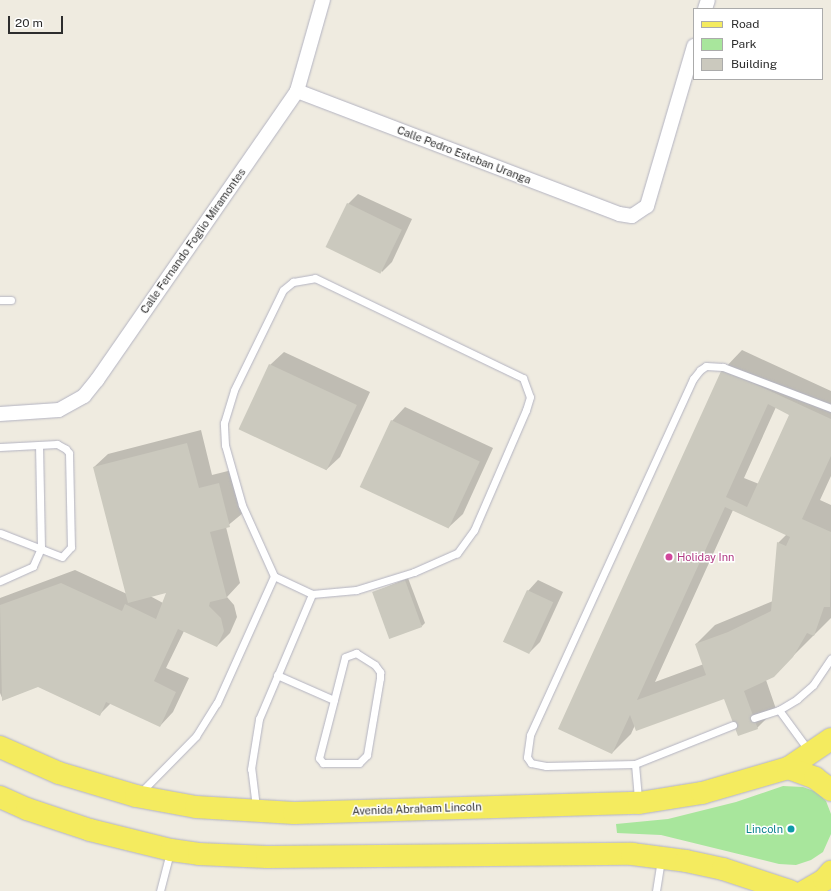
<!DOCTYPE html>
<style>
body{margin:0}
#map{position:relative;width:831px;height:891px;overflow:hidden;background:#efebe0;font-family:"Public Sans",sans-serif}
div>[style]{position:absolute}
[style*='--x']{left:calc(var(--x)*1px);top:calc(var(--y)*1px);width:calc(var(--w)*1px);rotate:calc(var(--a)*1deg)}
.green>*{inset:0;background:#a8e69c}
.shadow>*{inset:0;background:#0003}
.building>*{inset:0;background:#cbc9be;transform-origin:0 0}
.roads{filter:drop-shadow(0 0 1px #b3b3c1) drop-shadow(0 0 1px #b3b3c1)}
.lane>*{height:7px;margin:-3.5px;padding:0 3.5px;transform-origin:3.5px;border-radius:3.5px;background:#fff}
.street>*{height:14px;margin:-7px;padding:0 7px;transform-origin:7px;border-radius:7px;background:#fff}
.primary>*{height:22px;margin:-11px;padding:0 11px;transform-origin:11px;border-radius:11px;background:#f4eb5f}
.dots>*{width:11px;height:11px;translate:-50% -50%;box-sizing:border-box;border:2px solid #fff;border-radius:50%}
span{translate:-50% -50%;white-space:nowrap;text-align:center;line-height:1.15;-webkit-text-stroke:3px #fff;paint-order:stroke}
.street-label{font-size:11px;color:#2d2d2d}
.hotel-label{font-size:11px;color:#b23c85}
.left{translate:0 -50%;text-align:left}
.culture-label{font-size:11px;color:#0d838f}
.right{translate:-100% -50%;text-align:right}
.legend{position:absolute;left:693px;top:8px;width:130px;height:72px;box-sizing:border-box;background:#fff;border:1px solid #ababab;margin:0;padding:5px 7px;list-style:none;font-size:12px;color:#2d2d2d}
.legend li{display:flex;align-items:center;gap:8px;height:20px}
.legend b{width:20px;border:1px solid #ababab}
.scale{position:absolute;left:8px;top:16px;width:55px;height:18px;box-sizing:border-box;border:2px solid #2d2d2d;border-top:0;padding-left:5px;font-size:12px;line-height:14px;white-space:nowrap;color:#2d2d2d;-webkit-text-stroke:3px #fff;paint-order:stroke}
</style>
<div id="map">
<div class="green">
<i style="clip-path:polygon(783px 786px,803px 787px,817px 792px,826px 801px,831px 814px,831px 834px,823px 852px,811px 860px,796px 865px,779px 864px,661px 835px,617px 833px,616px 824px,668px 819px,736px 802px)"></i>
</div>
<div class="shadow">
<i style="clip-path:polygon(358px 194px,412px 219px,392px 262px,382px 272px,348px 204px)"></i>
<i style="clip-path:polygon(evenodd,742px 350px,831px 391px,831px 476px,820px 500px,831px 505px,831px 618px,773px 676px,766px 680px,776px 709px,757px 728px,725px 698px,635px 725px,631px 734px,612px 753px,723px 370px,742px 350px,776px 407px,791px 414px,759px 484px,744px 478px,776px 407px,742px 350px,733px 510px,787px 534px,778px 543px,773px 601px,715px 625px,696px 644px,704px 664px,655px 682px,733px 510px)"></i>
<i style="clip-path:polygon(284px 352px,370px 392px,340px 457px,326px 470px,270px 365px)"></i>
<i style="clip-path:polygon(405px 407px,493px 448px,463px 514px,449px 527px,392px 421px)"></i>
<i style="clip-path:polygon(evenodd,201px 430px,212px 475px,232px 470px,243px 513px,226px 527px,240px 583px,227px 597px,234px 605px,237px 617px,230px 633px,217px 646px,184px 631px,166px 668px,189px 678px,173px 712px,160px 726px,111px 703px,99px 715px,38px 686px,3px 700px,0 693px,0 598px,75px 570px,127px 594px,94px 467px,108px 454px,201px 430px,168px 592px,163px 603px,150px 596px,168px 592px)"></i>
<i style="clip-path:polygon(408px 578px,425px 623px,422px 626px,373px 593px)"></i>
<i style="clip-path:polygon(538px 580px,563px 592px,540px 642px,530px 652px,505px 641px,528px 591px)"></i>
</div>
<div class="building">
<i style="left:347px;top:203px;width:61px;height:49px;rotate:26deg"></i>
<i style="left:269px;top:364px;width:97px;height:72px;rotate:25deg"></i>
<i style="clip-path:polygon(evenodd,722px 369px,831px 419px,831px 456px,802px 519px,831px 532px,830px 607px,824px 607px,814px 636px,807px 633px,793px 657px,774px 677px,744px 691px,758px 729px,738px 736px,724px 699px,636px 731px,630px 715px,612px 754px,558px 729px,722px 369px,768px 404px,789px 415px,747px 507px,726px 497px,768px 404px,722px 369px,725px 507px,790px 537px,786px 546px,777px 542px,771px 611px,728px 632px,695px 644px,706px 675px,637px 700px,725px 507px)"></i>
<i style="left:391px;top:420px;width:98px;height:74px;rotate:25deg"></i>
<i style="clip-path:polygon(187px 443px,199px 488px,219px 483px,230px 527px,210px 532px,227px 598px,210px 602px,209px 606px,221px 618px,224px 631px,217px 647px,178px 629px,154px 681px,176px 692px,160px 727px,106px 702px,100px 716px,38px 687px,2px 701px,0 605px,61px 583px,122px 611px,125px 604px,156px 619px,166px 593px,128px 603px,93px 467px)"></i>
<i style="left:405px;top:580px;width:50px;height:35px;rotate:70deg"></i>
<i style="left:527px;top:590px;width:29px;height:57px;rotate:25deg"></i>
</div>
<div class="roads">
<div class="lane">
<i style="--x:315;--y:278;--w:231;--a:25.7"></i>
<i style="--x:523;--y:378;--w:20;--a:70"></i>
<i style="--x:530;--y:397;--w:14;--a:107"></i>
<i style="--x:526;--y:410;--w:131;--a:113.4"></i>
<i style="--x:474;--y:530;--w:29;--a:126"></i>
<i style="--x:457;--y:553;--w:47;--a:156.2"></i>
<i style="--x:414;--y:572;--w:61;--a:162.8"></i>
<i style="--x:356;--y:590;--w:44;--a:174.8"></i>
<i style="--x:312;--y:594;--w:42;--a:-154.7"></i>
<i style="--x:274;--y:576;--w:78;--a:-114.3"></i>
<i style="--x:242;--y:505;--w:62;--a:-105.8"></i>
<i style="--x:225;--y:445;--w:22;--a:-93"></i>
<i style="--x:224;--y:423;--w:34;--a:-73"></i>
<i style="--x:234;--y:390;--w:111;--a:-63.9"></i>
<i style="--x:283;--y:290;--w:13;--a:-39"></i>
<i style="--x:293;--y:282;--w:22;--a:-10"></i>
<i style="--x:0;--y:300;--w:11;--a:0"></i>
<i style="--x:0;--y:447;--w:57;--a:-3"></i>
<i style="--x:57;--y:444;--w:10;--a:29"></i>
<i style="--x:66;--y:449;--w:5;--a:53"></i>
<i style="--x:69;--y:453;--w:94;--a:88.8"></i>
<i style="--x:71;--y:547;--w:13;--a:132"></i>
<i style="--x:62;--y:557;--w:66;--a:-158.8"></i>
<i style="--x:0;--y:581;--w:36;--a:-24"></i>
<i style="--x:33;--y:566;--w:20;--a:-66"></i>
<i style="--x:41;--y:548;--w:103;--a:-91.1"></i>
<i style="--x:277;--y:675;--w:62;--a:23.7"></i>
<i style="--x:334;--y:700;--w:44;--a:-75.7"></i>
<i style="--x:345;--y:657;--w:12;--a:-20"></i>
<i style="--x:356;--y:653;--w:22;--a:32"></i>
<i style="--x:375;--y:665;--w:9;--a:54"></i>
<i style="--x:380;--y:672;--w:6;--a:90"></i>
<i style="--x:380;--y:678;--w:78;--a:99.6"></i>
<i style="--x:367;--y:755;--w:11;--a:135"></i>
<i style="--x:359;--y:763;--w:36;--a:180"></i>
<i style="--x:323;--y:763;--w:6;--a:-129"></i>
<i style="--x:319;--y:758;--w:60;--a:-75.5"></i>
<i style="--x:779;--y:710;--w:51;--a:53.8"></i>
<i style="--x:754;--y:718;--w:26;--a:-18"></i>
<i style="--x:779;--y:710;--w:21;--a:-31"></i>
<i style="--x:797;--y:699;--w:21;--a:-41"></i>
<i style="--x:813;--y:685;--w:32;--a:-56"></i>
<i style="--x:733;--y:725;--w:105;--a:158.3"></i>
<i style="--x:635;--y:764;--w:89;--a:178.7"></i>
<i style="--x:546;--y:766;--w:15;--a:-169"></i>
<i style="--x:531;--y:763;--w:7;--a:-124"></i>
<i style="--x:527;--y:757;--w:22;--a:-82"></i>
<i style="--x:530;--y:735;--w:392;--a:-65.4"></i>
<i style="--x:693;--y:379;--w:11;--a:-52"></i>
<i style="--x:700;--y:370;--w:7;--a:-34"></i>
<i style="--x:706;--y:366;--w:17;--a:3"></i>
<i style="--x:723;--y:367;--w:116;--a:20.8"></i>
<i style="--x:635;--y:764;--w:37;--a:85"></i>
<i style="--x:140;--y:793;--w:80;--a:-45.5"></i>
<i style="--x:196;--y:736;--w:39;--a:-58"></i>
<i style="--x:217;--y:703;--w:139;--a:-65.8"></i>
<i style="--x:256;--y:807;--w:38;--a:-97"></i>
<i style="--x:251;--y:769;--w:51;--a:-80.9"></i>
<i style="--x:259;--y:719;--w:136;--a:-67"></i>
<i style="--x:160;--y:891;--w:40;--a:-75.6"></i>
<i style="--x:656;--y:891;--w:32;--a:-81"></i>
</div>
<div class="street">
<i style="--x:705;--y:9;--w:9;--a:-72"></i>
<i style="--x:297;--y:91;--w:345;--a:20.9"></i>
<i style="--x:619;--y:214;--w:13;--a:9"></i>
<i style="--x:632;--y:216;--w:18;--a:-34"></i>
<i style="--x:647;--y:206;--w:167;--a:-73.6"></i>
<i style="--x:0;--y:414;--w:59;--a:-3.9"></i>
<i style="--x:59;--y:410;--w:29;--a:-29"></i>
<i style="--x:84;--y:396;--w:21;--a:-51"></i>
<i style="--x:97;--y:380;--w:351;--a:-55.3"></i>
<i style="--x:297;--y:91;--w:95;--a:-74.1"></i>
</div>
<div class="primary">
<i style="--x:0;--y:747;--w:64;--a:23.8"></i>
<i style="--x:59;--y:773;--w:80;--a:16.6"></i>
<i style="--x:136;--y:796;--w:61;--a:10.4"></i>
<i style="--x:196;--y:807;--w:98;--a:3.5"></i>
<i style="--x:294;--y:813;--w:345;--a:-1.7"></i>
<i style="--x:639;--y:803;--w:64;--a:-9"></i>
<i style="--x:702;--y:793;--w:90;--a:-16.2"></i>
<i style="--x:788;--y:768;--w:52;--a:-34"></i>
<i style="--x:788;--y:768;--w:29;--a:20"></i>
<i style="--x:815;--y:778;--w:20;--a:37"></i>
<i style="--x:0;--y:797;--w:30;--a:24"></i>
<i style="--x:27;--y:809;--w:66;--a:18.4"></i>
<i style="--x:90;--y:830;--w:83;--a:13.9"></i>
<i style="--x:171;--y:850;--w:28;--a:8"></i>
<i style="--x:199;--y:854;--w:68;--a:2.5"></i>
<i style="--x:267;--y:857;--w:365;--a:-0.5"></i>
<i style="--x:632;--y:854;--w:54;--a:7.4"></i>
<i style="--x:686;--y:861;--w:38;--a:12"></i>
<i style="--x:723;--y:869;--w:71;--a:18.2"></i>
<i style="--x:805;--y:891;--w:22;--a:-30"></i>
<i style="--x:824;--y:880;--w:11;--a:-49"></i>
</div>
</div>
<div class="dots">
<i style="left:669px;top:557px;background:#d1479c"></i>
<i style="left:791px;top:829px;background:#0f9aa8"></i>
</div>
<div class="street-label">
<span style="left:464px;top:155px;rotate:21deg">Calle Pedro Esteban Uranga</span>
<span style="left:193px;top:241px;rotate:-55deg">Calle Fernando Foglio Miramontes</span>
<span style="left:417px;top:809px;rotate:-2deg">Avenida Abraham Lincoln</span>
</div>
<div class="hotel-label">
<span class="left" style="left:677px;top:557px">Holiday Inn</span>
</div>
<div class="culture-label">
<span class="right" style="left:783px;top:829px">Lincoln</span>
</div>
<ul class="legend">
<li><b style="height:5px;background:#f4eb5f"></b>Road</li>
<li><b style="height:11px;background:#a8e69c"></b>Park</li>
<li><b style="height:11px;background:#cbc9be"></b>Building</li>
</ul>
<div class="scale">20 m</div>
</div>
